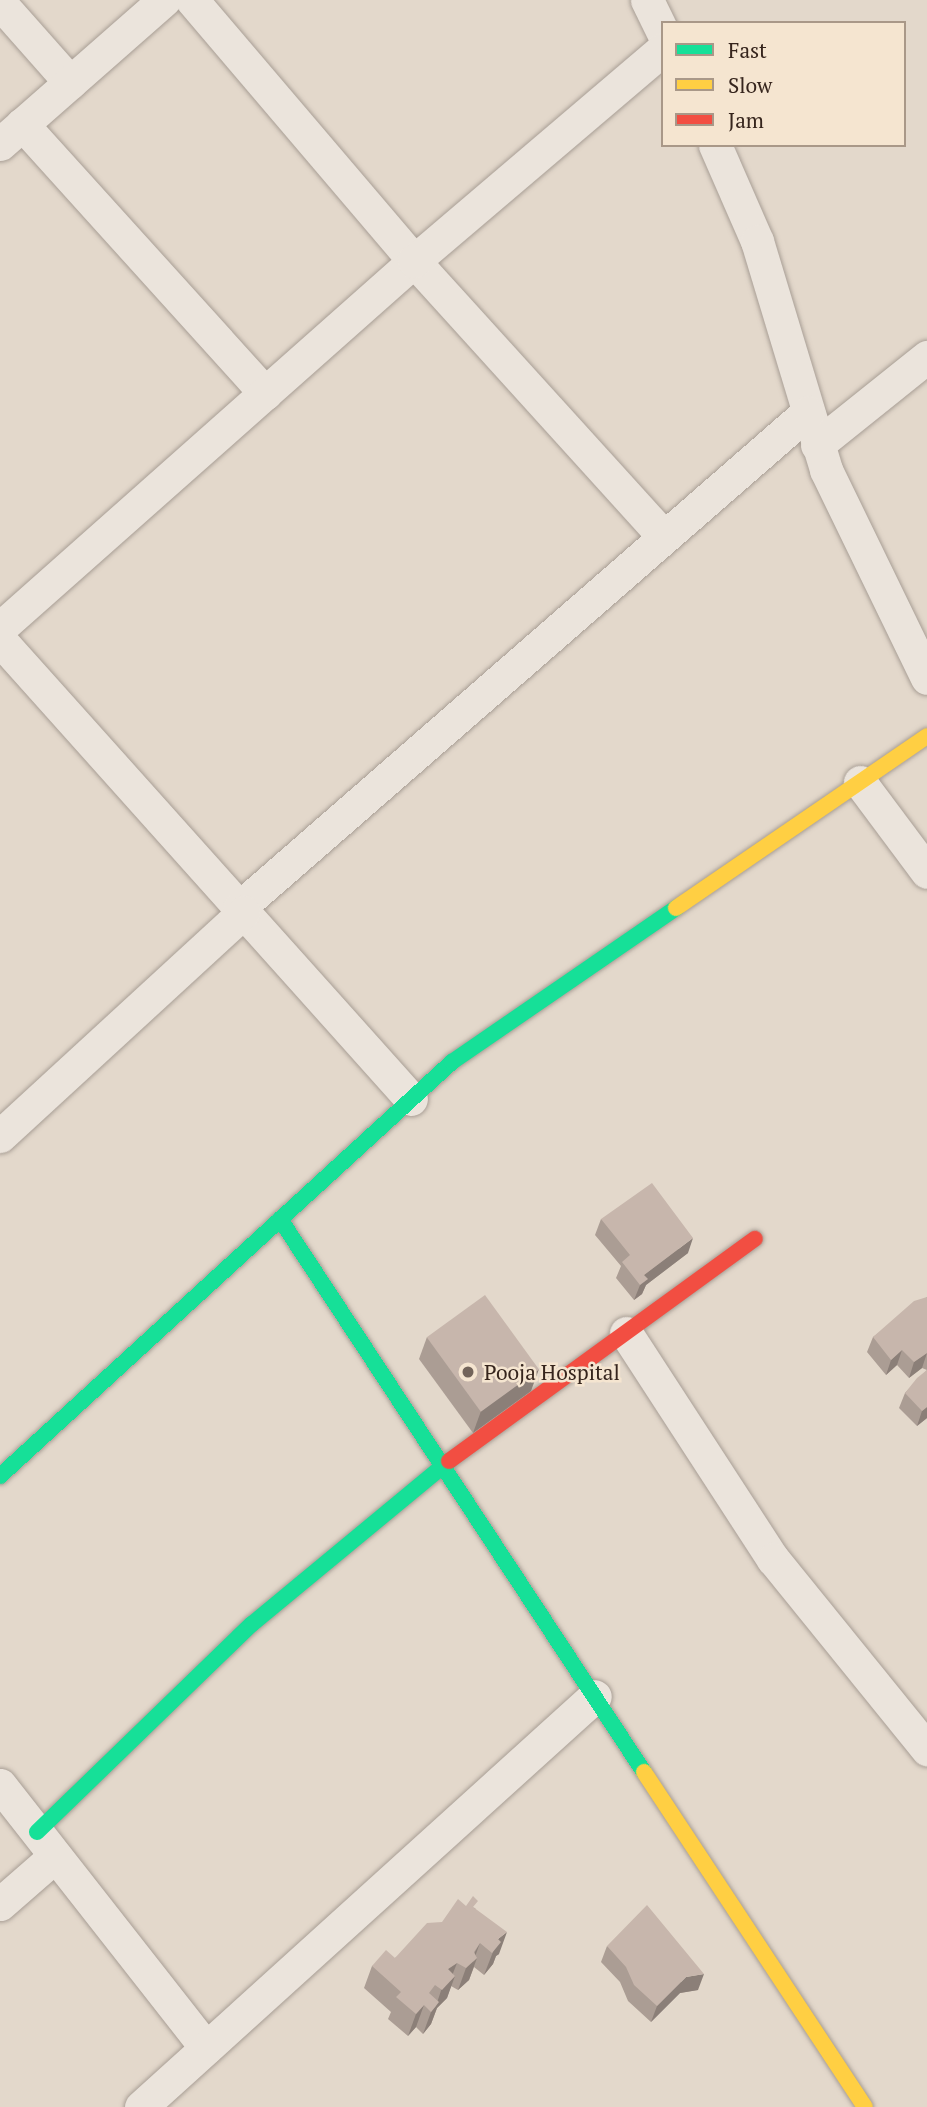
<!DOCTYPE html>
<style>
body{margin:0}
#map{position:relative;width:927px;height:2107px;overflow:hidden;background:#e3d8cb;font-family:"PT Serif",serif}
div>[style]{position:absolute}
[style*='--x']{left:calc(var(--x)*1px);top:calc(var(--y)*1px);width:calc(var(--w)*1px);rotate:calc(var(--a)*1deg)}
.roads{filter:drop-shadow(0 0 2px #a89e95) drop-shadow(0 0 2px #a89e95)}
.street>*{height:33px;margin:-16.5px;padding:0 16.5px;transform-origin:16.5px;border-radius:16.5px;background:#ebe4dc}
.fast>*{height:16px;margin:-8px;padding:0 8px;transform-origin:8px;border-radius:8px;background:#16e098}
.slow>*{height:16px;margin:-8px;padding:0 8px;transform-origin:8px;border-radius:8px;background:#ffcf43}
.jam>*{height:16px;margin:-8px;padding:0 8px;transform-origin:8px;border-radius:8px;background:#f24e42}
.wall>*{inset:0;background:#ab9d94}
.shaded-wall>*{inset:0;background:#8b7f78}
.building>*{inset:0;background:#c7b6ac;transform-origin:0 0}
.dots>*{width:19px;height:19px;translate:-50% -50%;box-sizing:border-box;border:4px solid #f5e5d0;border-radius:50%}
span{translate:-50% -50%;white-space:nowrap;text-align:center;line-height:1.15;-webkit-text-stroke:5px #f5e5d0;paint-order:stroke}
.poi-label{font-size:21px;color:#36251d}
.left{translate:0 -50%;text-align:left}
.legend{position:absolute;left:661px;top:21px;width:245px;height:126px;box-sizing:border-box;background:#f5e5d0;border:2px solid #a99888;margin:0;padding:9px 12px;list-style:none;font-size:21px;color:#36251d}
.legend li{display:flex;align-items:center;gap:14px;height:35px}
.legend b{width:35px;border:2px solid #a99888}
</style>
<div id="map">
<div class="roads">
<div class="street">
<i style="--x:192;--y:0;--w:343;--a:49.6"></i>
<i style="--x:414;--y:261;--w:372;--a:47.8"></i>
<i style="--x:647;--y:0;--w:37;--a:64"></i>
<i style="--x:0;--y:3;--w:106;--a:48.5"></i>
<i style="--x:22;--y:124;--w:363;--a:47.9"></i>
<i style="--x:0;--y:144;--w:218;--a:-41.3"></i>
<i style="--x:715;--y:145;--w:105;--a:66.4"></i>
<i style="--x:757;--y:241;--w:239;--a:73.2"></i>
<i style="--x:826;--y:470;--w:231;--a:64.1"></i>
<i style="--x:817;--y:445;--w:141;--a:-38.7"></i>
<i style="--x:0;--y:628;--w:553;--a:-41.56"></i>
<i style="--x:414;--y:261;--w:327;--a:-40.4"></i>
<i style="--x:0;--y:640;--w:616;--a:48.16"></i>
<i style="--x:860;--y:782;--w:112;--a:53.3"></i>
<i style="--x:240;--y:907;--w:753;--a:-41.07"></i>
<i style="--x:0;--y:1136;--w:331;--a:-42.6"></i>
<i style="--x:626;--y:1333;--w:270;--a:57"></i>
<i style="--x:773;--y:1559;--w:245;--a:51"></i>
<i style="--x:0;--y:1785;--w:334;--a:51.9"></i>
<i style="--x:0;--y:1904;--w:73;--a:-41.1"></i>
<i style="--x:141;--y:2107;--w:612;--a:-42.15"></i>
</div>
<div class="fast">
<i style="--x:280;--y:1219;--w:662;--a:56.65"></i>
<i style="--x:0;--y:1476;--w:613;--a:-42.49"></i>
<i style="--x:452;--y:1062;--w:272;--a:-34.5"></i>
<i style="--x:37;--y:1832;--w:299;--a:-44.1"></i>
<i style="--x:252;--y:1624;--w:256;--a:-39.6"></i>
</div>
<div class="slow">
<i style="--x:676;--y:908;--w:304;--a:-34.4"></i>
<i style="--x:644;--y:1772;--w:401;--a:56.6"></i>
</div>
<div class="jam">
<i style="--x:449;--y:1461;--w:378;--a:-36"></i>
</div>
</div>
<div class="wall">
<i style="clip-path:polygon(601px 1219px,688px 1253px,646px 1285px,642px 1294px,634px 1300px,616px 1278px,621px 1266px,595px 1235px)"></i>
<i style="clip-path:polygon(927px 1297px,927px 1418px,917px 1426px,899px 1408px,905px 1393px,927px 1370px,922px 1368px,909px 1378px,897px 1365px,886px 1375px,867px 1352px,873px 1337px)"></i>
<i style="clip-path:polygon(427px 1337px,531px 1391px,473px 1433px,419px 1359px)"></i>
<i style="clip-path:polygon(466px 1906px,475px 1908px,499px 1954px,496px 1956px,493px 1964px,484px 1975px,474px 1967px,469px 1980px,458px 1990px,451px 1986px,447px 1998px,437px 2008px,431px 2024px,423px 2034px,416px 2027px,408px 2036px,388px 2019px,391px 2012px,364px 1988px,372px 1966px,395px 1958px)"></i>
<i style="clip-path:polygon(607px 1946px,698px 1990px,680px 1993px,651px 2022px,628px 2001px,620px 1982px,601px 1962px)"></i>
</div>
<div class="shaded-wall">
<i style="clip-path:polygon(693px 1238px,688px 1253px,646px 1285px,642px 1294px,634px 1300px,644px 1275px)"></i>
<i style="clip-path:polygon(902px 1350px,897px 1365px,886px 1375px,891px 1360px)"></i>
<i style="clip-path:polygon(927px 1353px,922px 1368px,909px 1378px,914px 1362px)"></i>
<i style="clip-path:polygon(539px 1369px,531px 1391px,473px 1433px,481px 1411px)"></i>
<i style="clip-path:polygon(927px 1407px,927px 1418px,917px 1426px,922px 1411px)"></i>
<i style="clip-path:polygon(507px 1932px,499px 1954px,496px 1956px,493px 1964px,484px 1975px,498px 1939px)"></i>
<i style="clip-path:polygon(480px 1943px,473px 1962px,477px 1958px,469px 1980px,458px 1990px,466px 1968px)"></i>
<i style="clip-path:polygon(457px 1963px,450px 1981px,455px 1976px,447px 1998px,437px 2008px,431px 2024px,423px 2034px,431px 2012px,436px 2006px,448px 1969px)"></i>
<i style="clip-path:polygon(704px 1974px,698px 1990px,680px 1993px,651px 2022px,657px 2006px,686px 1977px)"></i>
<i style="clip-path:polygon(424px 2005px,416px 2027px,408px 2036px,416px 2014px)"></i>
</div>
<div class="building">
<i style="clip-path:polygon(652px 1183px,693px 1238px,644px 1275px,648px 1279px,640px 1285px,622px 1262px,630px 1255px,601px 1219px)"></i>
<i style="left:485px;top:1295px;width:92px;height:72px;rotate:54deg"></i>
<i style="clip-path:polygon(927px 1297px,927px 1353px,914px 1362px,902px 1350px,891px 1360px,873px 1337px,914px 1301px)"></i>
<i style="clip-path:polygon(927px 1370px,927px 1407px,922px 1411px,905px 1393px,917px 1378px)"></i>
<i style="clip-path:polygon(473px 1896px,478px 1901px,473px 1907px,507px 1932px,498px 1939px,501px 1942px,492px 1953px,480px 1943px,474px 1952px,477px 1958px,466px 1968px,457px 1963px,448px 1969px,455px 1976px,442px 1990px,435px 1985px,429px 1993px,439px 2002px,431px 2012px,424px 2005px,416px 2014px,396px 1997px,401px 1992px,372px 1966px,386px 1950px,395px 1958px,427px 1923px,442px 1922px,458px 1899px,466px 1906px)"></i>
<i style="clip-path:polygon(647px 1905px,704px 1974px,686px 1977px,657px 2006px,634px 1985px,626px 1967px,607px 1946px)"></i>
</div>
<div class="dots">
<i style="left:468px;top:1372px;background:#73645a"></i>
</div>
<div class="poi-label">
<span class="left" style="left:484px;top:1372px">Pooja Hospital</span>
</div>
<ul class="legend">
<li><b style="height:9px;background:#16e098"></b>Fast</li>
<li><b style="height:9px;background:#ffcf43"></b>Slow</li>
<li><b style="height:9px;background:#f24e42"></b>Jam</li>
</ul>
</div>
